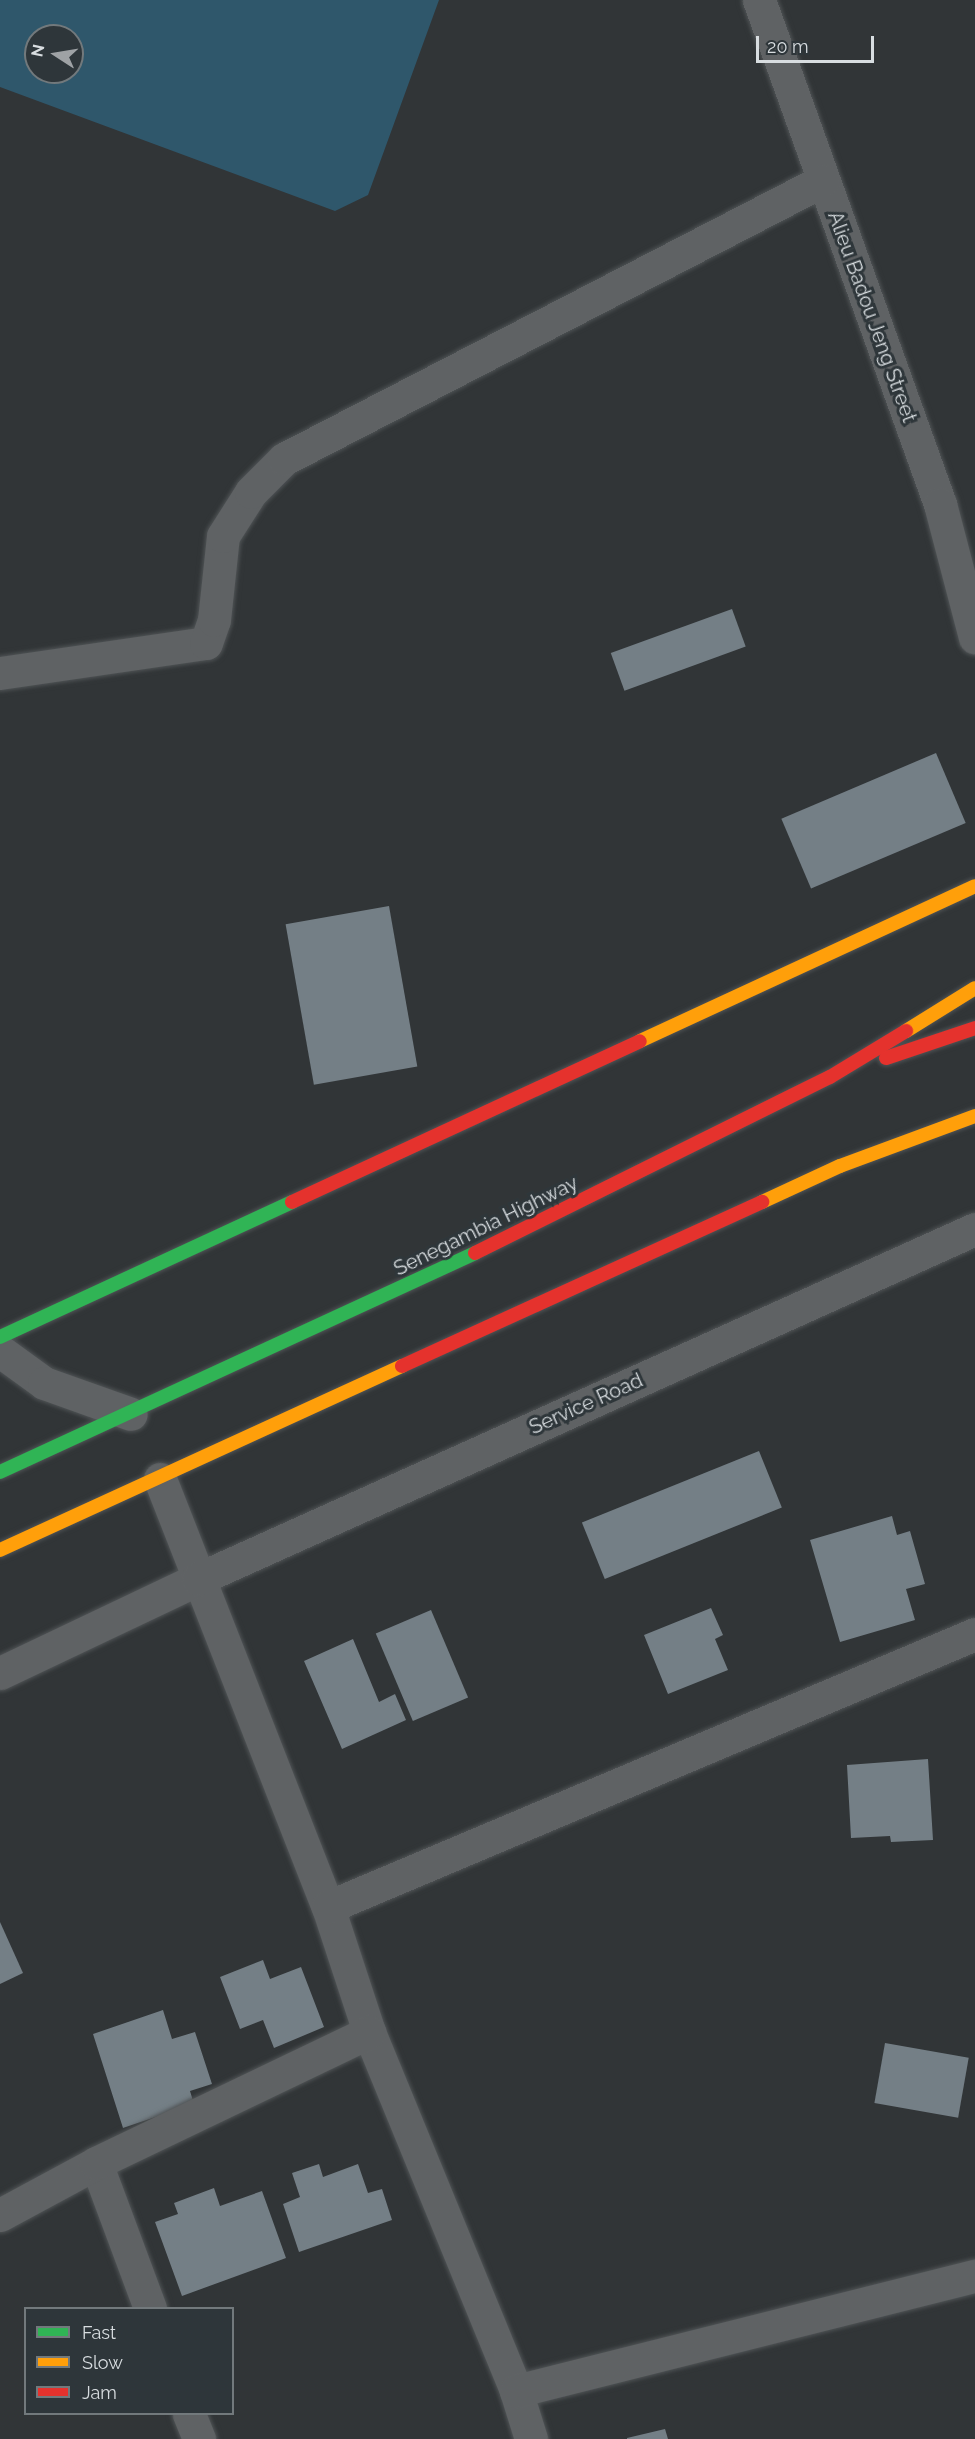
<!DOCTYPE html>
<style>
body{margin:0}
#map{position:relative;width:975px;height:2439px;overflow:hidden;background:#313537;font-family:Raleway,sans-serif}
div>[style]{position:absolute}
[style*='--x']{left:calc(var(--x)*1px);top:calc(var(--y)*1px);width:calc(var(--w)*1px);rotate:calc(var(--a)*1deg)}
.green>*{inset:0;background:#2f576b}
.building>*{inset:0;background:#747f86;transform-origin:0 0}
.roads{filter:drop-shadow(0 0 2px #4f5355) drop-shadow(0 0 2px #4f5355)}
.street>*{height:33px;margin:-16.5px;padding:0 16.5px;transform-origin:16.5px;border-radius:16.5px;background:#5f6264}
.fast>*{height:14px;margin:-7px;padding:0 7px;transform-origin:7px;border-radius:7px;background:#30b455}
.slow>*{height:14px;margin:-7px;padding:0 7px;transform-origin:7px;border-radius:7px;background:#ff9f0a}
.jam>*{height:14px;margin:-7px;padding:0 7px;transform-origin:7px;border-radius:7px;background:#e5322d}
span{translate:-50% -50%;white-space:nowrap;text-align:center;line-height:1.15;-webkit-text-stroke:6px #2e363a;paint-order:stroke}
.street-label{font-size:20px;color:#d8dde0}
.legend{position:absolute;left:24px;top:2307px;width:210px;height:108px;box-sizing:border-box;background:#2e363a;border:2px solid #72797c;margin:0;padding:8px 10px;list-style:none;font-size:18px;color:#d8dde0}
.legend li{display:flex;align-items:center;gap:12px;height:30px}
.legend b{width:30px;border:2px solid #72797c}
.north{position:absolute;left:24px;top:24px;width:60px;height:60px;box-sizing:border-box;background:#2e363a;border:2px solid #72797c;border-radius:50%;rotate:282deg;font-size:16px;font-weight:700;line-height:24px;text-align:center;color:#d8dde0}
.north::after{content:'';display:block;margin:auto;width:21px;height:27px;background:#9ea2a5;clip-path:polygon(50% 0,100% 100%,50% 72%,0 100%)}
.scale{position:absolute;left:756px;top:36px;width:118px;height:27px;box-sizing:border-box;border:3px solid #d8dde0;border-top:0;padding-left:8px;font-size:18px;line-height:21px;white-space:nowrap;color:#d8dde0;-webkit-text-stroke:4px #2e363a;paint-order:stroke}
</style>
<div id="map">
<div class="green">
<i style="clip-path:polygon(evenodd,0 0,439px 0,368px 195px,335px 211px,0 87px,0 0,36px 36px,72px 36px,72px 72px,36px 72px,36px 36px)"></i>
</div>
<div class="building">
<i style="left:732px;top:609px;width:40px;height:129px;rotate:70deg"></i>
<i style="left:936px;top:753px;width:76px;height:168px;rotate:67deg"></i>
<i style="left:389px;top:906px;width:163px;height:105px;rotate:80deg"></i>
<i style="left:759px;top:1451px;width:61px;height:191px;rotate:68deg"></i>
<i style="clip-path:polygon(892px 1516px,897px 1535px,910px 1531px,925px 1584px,906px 1589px,915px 1620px,840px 1642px,810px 1540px)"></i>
<i style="clip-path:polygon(711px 1608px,723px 1635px,715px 1639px,728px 1670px,668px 1694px,644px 1635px)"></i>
<i style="left:431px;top:1610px;width:95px;height:60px;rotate:67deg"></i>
<i style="clip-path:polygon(353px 1639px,379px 1702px,395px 1694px,406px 1720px,342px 1749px,304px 1661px)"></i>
<i style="clip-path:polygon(928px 1759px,933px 1840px,891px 1842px,890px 1836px,851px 1838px,847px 1765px)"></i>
<i style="clip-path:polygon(0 1922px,23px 1973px,0 1984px)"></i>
<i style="clip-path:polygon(263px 1960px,270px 1979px,301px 1967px,324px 2027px,274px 2048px,263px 2020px,240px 2029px,220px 1977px)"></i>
<i style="clip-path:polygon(163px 2010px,172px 2039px,195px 2032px,212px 2084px,190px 2091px,194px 2104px,123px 2128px,93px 2034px)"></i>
<i style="left:885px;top:2043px;width:85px;height:61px;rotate:10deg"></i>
<i style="clip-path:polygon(319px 2164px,323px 2177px,358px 2164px,368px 2193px,382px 2189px,392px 2220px,299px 2252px,283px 2204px,300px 2197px,292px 2173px)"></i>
<i style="clip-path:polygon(214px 2188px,220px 2206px,262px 2191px,286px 2258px,182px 2296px,155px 2222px,178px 2214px,174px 2203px)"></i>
<i style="clip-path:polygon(665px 2429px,668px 2439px,627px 2439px,627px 2438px)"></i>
</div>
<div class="roads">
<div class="street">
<i style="--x:759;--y:0;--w:536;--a:70.25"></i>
<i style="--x:940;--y:504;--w:138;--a:75.3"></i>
<i style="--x:0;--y:673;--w:208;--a:-8.3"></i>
<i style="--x:206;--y:643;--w:24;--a:-71"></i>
<i style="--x:214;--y:620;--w:84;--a:-83.9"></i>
<i style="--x:223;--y:536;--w:52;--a:-57.5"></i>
<i style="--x:251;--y:492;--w:47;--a:-45"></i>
<i style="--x:284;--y:459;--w:606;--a:-27.33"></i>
<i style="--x:0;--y:1351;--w:54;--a:36"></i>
<i style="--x:44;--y:1383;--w:92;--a:19.6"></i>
<i style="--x:160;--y:1479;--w:460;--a:68.6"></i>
<i style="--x:328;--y:1907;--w:132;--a:71.8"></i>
<i style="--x:369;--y:2032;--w:388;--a:67.7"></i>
<i style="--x:516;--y:2391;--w:50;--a:72.6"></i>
<i style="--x:0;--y:1673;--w:219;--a:-25.4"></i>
<i style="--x:198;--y:1579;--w:852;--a:-24.25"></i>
<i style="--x:328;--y:1907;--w:702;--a:-22.88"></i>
<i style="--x:96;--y:2163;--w:155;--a:69.6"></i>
<i style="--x:0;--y:2215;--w:109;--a:-28.4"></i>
<i style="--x:96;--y:2163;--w:303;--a:-25.6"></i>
<i style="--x:516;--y:2391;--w:473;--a:-14.1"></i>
<i style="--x:189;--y:2414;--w:27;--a:68"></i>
</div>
<div class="fast">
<i style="--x:0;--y:1337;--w:322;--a:-24.8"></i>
<i style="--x:0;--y:1472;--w:523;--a:-24.75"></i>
</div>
<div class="slow">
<i style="--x:906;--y:1031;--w:81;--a:-31.9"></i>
<i style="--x:640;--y:1041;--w:369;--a:-24.8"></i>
<i style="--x:762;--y:1202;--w:86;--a:-24.8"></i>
<i style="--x:840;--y:1166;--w:144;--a:-20.3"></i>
<i style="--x:0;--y:1550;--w:442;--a:-24.6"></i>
</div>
<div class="jam">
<i style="--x:886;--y:1058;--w:94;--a:-18.6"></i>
<i style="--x:292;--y:1202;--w:383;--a:-24.8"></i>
<i style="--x:475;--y:1253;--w:396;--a:-26.4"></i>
<i style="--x:830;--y:1077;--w:89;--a:-31.2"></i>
<i style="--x:402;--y:1366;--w:396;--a:-24.5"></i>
</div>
</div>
<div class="street-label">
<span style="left:872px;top:317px;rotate:70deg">Alieu Badou Jeng Street</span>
<span style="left:486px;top:1226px;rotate:-26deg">Senegambia Highway</span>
<span style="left:586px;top:1404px;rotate:-24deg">Service Road</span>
</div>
<ul class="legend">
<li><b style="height:8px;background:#30b455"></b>Fast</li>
<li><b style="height:8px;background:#ff9f0a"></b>Slow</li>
<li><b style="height:8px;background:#e5322d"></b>Jam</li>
</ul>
<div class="north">N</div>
<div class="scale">20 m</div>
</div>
